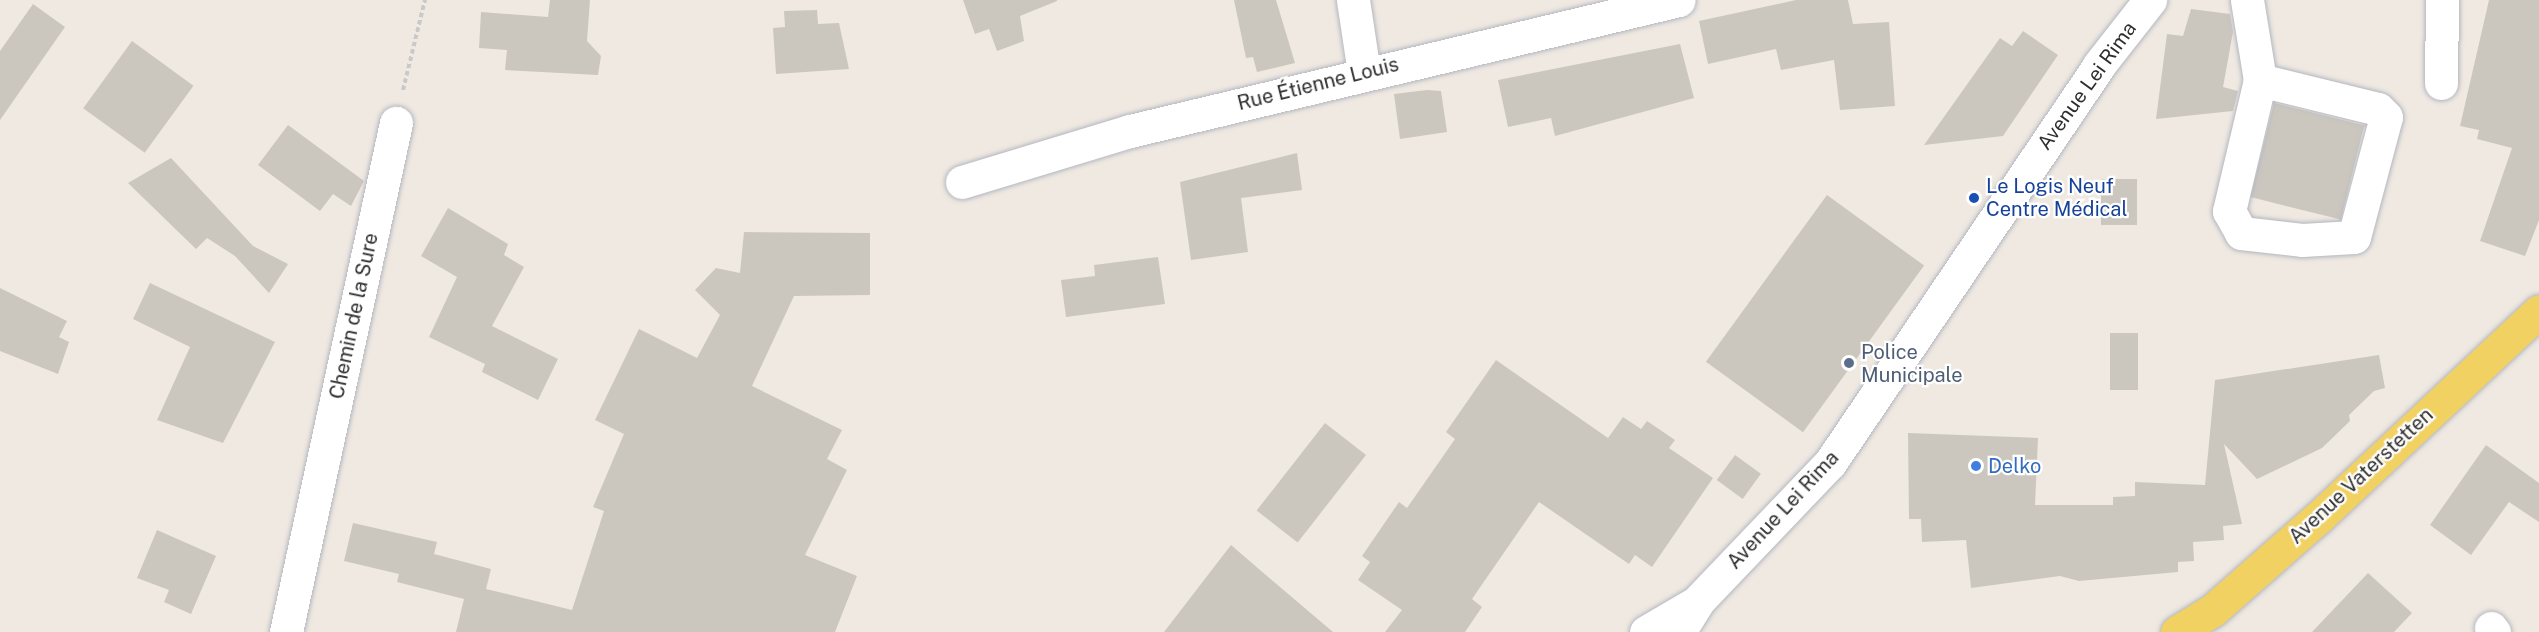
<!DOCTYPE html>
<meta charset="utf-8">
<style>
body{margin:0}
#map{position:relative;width:2539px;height:632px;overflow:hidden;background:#efe9e1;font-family:"Public Sans",sans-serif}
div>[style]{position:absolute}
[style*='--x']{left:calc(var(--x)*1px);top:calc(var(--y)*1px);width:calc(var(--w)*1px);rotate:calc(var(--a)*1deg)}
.building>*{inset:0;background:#cbc7bf;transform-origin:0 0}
.path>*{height:4px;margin-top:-2px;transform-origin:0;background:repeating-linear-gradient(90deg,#c9c9c9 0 4.5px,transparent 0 7.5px)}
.roads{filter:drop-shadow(0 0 2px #b4b7c1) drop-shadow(0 0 2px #b4b7c1)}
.minor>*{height:33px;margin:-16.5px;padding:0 16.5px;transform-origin:16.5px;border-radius:16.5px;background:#fff}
.major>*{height:33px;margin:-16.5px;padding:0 16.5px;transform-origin:16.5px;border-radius:16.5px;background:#f2d163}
.dots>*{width:16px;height:16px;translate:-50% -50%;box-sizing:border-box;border:3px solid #fff;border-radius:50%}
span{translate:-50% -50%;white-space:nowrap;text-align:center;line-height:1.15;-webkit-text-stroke:4.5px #fff;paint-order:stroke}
.street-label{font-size:20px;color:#2e2e2e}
.transit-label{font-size:20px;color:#164399}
.left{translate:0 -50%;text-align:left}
.service-label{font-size:20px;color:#4e5e75}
.shop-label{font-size:20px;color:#366cbe}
</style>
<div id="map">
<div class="building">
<i style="clip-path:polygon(550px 0,590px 0,587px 41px,601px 56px,598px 75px,505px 70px,507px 50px,479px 48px,481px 12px,548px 17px)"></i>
<i style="clip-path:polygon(963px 0,1057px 0,1057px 1px,1020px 16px,1024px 41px,997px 51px,989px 29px,975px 34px)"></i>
<i style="clip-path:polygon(1234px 0,1276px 0,1295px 63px,1257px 72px,1253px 57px,1246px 58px)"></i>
<i style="clip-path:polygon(1796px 0,1848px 0,1853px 24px,1889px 22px,1895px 106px,1840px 110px,1834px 60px,1781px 70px,1776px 49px,1708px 64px,1699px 21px)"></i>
<i style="clip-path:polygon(2489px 0,2539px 0,2539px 220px,2525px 256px,2480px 241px,2512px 148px,2477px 139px,2479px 130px,2460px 126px)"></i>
<i style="clip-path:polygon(33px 4px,65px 27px,0 120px,0 51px)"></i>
<i style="clip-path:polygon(2191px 9px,2230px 14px,2233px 32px,2223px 87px,2238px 91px,2233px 111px,2156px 119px,2167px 34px,2183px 36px)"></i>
<i style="clip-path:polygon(817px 10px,818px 24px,839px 23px,849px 69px,776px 74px,773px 28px,785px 27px,784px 11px)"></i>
<i style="clip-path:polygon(2023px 31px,2058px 55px,2003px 136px,1924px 145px,2000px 38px,2012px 46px)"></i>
<i style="left:132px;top:41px;width:76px;height:83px;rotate:36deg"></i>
<i style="clip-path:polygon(1680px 44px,1694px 98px,1555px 136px,1551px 118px,1508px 127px,1498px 80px)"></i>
<i style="clip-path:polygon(1427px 90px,1441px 91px,1447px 132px,1400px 139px,1394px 94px)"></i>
<i style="left:2274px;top:103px;width:93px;height:97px;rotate:14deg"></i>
<i style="clip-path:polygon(288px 125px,364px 181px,351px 206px,333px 194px,320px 211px,258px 165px)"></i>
<i style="clip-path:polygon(1297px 153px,1302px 190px,1241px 198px,1248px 252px,1191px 260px,1180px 182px)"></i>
<i style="clip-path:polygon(171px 158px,253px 246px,288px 264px,269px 293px,235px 256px,207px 238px,196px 249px,128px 183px)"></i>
<i style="left:2137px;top:179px;width:46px;height:36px;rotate:90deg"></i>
<i style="left:1827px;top:195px;width:120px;height:206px;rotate:36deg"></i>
<i style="clip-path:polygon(448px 208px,508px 244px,504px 255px,524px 267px,492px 326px,558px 359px,538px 400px,482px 372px,485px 364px,429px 337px,457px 277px,421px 256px)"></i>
<i style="clip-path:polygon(744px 232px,870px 233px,870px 295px,794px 296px,752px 386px,842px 430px,827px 459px,847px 470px,805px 555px,857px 576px,835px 632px,456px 632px,464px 599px,397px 582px,399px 574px,344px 561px,353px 523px,437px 542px,434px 554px,491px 569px,486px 589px,572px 610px,604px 511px,593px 507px,624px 434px,595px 420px,639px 329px,697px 358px,720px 315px,695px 290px,716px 268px,740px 273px)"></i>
<i style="clip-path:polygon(1158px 257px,1165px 304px,1066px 317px,1061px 280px,1095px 276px,1094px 265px)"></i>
<i style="clip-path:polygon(150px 283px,275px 342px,223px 443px,157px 420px,190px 347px,133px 319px)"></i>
<i style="clip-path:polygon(0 288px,67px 321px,59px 337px,69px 342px,58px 374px,0 351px)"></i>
<i style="left:2110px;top:333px;width:28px;height:57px"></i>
<i style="clip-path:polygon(2379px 355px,2385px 388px,2374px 391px,2349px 415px,2350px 421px,2322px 448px,2257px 479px,2224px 444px,2242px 524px,2223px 526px,2224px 540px,2193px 542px,2194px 561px,2178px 562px,2178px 572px,2079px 581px,2060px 576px,1971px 588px,1966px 540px,1922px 542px,1921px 519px,1909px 519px,1908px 433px,2038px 438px,2035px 505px,2113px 505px,2113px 497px,2135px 496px,2135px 482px,2205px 485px,2215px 380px)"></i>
<i style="clip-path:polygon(1496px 360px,1608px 438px,1623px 417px,1641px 429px,1647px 421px,1675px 440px,1669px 448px,1713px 478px,1652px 567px,1635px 555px,1629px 564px,1539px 502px,1472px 599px,1482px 607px,1465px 632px,1385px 632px,1402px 610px,1358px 580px,1370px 562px,1362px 556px,1399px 502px,1407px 508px,1455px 439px,1446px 432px)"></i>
<i style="left:1325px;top:423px;width:52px;height:111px;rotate:38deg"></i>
<i style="clip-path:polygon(2486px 445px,2539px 483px,2539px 522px,2509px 502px,2471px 555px,2430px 525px)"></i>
<i style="left:1735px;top:455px;width:32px;height:31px;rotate:36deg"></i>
<i style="clip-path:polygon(157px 530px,216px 556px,191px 614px,164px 602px,169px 590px,137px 578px)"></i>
<i style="clip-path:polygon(1231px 545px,1260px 570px,1333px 632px,1164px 632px)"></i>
<i style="clip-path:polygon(2368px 573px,2412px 613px,2394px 632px,2312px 632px)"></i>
</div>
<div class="path">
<i style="--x:403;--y:90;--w:93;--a:-76.3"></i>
</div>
<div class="roads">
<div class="minor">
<i style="--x:1353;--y:0;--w:74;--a:81.4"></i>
<i style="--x:2247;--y:0;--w:81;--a:80.8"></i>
<i style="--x:2260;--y:80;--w:135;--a:103.3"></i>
<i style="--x:2229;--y:211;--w:25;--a:61"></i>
<i style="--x:2241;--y:233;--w:61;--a:6.5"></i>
<i style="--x:2302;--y:240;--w:52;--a:-3.3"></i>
<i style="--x:2354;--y:237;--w:124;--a:-75.1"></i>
<i style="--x:2386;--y:117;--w:11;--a:-135"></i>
<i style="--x:2378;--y:109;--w:122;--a:-166.2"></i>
<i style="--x:2441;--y:83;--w:83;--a:-89.3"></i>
<i style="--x:962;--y:182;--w:176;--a:-16.9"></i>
<i style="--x:1130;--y:131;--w:564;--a:-13.42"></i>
<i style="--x:2491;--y:628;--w:5;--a:53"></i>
<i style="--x:286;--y:632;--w:521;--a:-77.81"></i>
<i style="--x:1646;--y:632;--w:56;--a:-30.3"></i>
<i style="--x:1679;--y:632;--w:36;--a:-58"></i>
<i style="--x:1698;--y:601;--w:191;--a:-46.3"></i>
<i style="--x:1830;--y:463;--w:480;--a:-55.9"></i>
<i style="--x:2099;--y:65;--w:83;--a:-51.9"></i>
</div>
<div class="major">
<i style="--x:2177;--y:632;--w:42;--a:-31.4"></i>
<i style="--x:2213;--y:610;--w:141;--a:-41.3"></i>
<i style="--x:2319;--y:517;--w:301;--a:-43.1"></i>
</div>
</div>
<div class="dots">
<i style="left:1974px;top:198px;background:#1a4fb4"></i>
<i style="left:1849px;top:363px;background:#5c6f8a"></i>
<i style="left:1976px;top:466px;background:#3f7fe0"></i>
</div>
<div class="street-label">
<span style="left:1318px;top:84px;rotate:-14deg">Rue Étienne Louis</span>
<span style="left:2087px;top:86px;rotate:-54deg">Avenue Lei Rima</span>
<span style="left:354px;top:316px;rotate:-78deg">Chemin de la Sure</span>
<span style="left:2361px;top:476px;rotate:-43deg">Avenue Vaterstetten</span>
<span style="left:1783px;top:510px;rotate:-47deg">Avenue Lei Rima</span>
</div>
<div class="transit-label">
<span class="left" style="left:1986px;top:198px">Le Logis Neuf<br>Centre Médical</span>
</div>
<div class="service-label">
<span class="left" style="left:1861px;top:364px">Police<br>Municipale</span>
</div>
<div class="shop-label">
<span class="left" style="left:1988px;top:466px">Delko</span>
</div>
</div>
